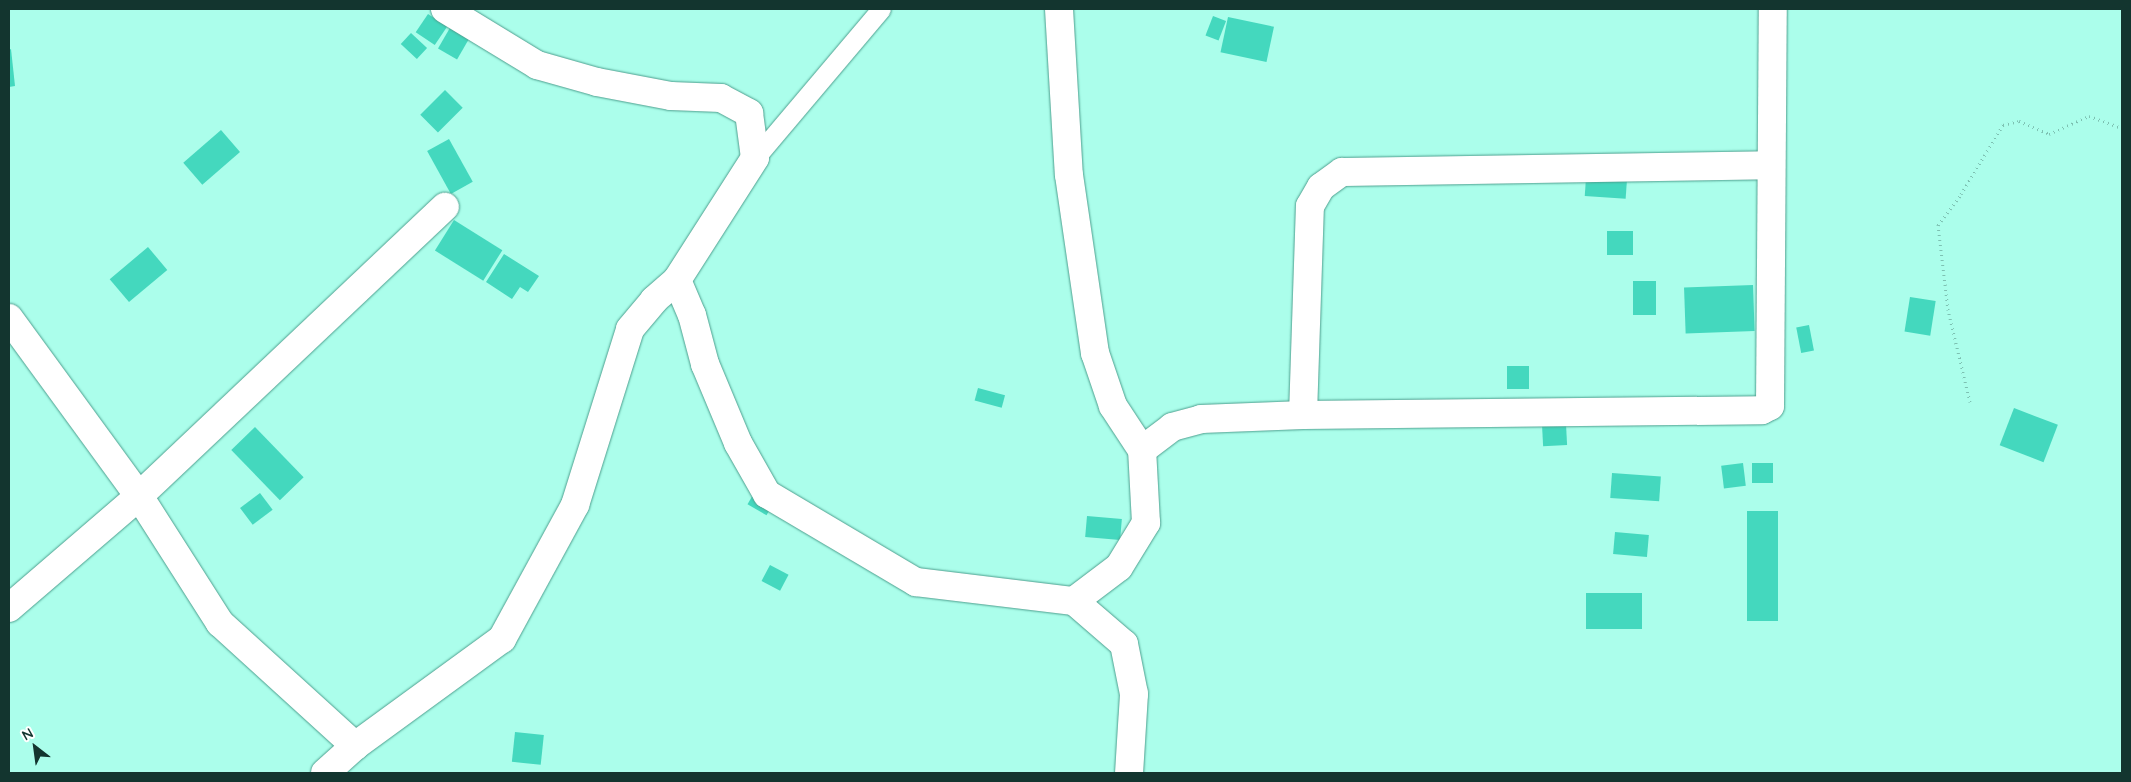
<!DOCTYPE html>
<style>
body{margin:0}
#map{position:relative;width:2131px;height:782px;overflow:hidden;background:#abfeeb;font-family:Quicksand,sans-serif}
div>[style]{position:absolute}
[style*='--x']{left:calc(var(--x)*1px);top:calc(var(--y)*1px);width:calc(var(--w)*1px);rotate:calc(var(--a)*1deg)}
.building>*{inset:0;background:#44d8be;transform-origin:0 0}
.path>*{height:3px;margin-top:-1.5px;transform-origin:0;background:repeating-linear-gradient(90deg,#7dc1b2 0 1px,transparent 0 5px)}
.roads{filter:drop-shadow(0 0 1px #4d9f8e) drop-shadow(0 0 1px #4d9f8e)}
.service>*{height:19px;margin:-9.5px;padding:0 9.5px;transform-origin:9.5px;border-radius:9.5px;background:#fff}
.minor>*{height:28px;margin:-14px;padding:0 14px;transform-origin:14px;border-radius:14px;background:#fff}
span{translate:-50% -50%;white-space:nowrap;text-align:center;line-height:1.15;-webkit-text-stroke:4.5px #fff;paint-order:stroke}
.frame{position:absolute;inset:0;border:10px solid #13352f;pointer-events:none}
.north{position:absolute;left:10px;top:722px;width:50px;height:50px;-webkit-text-stroke:4px #fff;paint-order:stroke;rotate:330deg;font-size:14px;font-weight:700;line-height:20px;text-align:center;color:#13352f}
.north::after{content:'';display:block;margin:auto;width:18px;height:22px;background:#13352f;clip-path:polygon(50% 0,100% 100%,50% 72%,0 100%)}
</style>
<div id="map">
<div class="building">
<i style="left:428px;top:14px;width:23px;height:22px;rotate:34deg"></i>
<i style="left:1213px;top:16px;width:14px;height:21px;rotate:21deg"></i>
<i style="left:1228px;top:17px;width:47px;height:36px;rotate:12deg"></i>
<i style="left:451px;top:26px;width:22px;height:26px;rotate:30deg"></i>
<i style="left:411px;top:33px;width:22px;height:15px;rotate:43deg"></i>
<i style="clip-path:polygon(11px 49px,15px 86px,9px 87px,9px 50px)"></i>
<i style="left:445px;top:90px;width:25px;height:35px;rotate:45deg"></i>
<i style="left:221px;top:130px;width:29px;height:50px;rotate:49deg"></i>
<i style="left:449px;top:139px;width:49px;height:25px;rotate:61deg"></i>
<i style="left:1586px;top:178px;width:41px;height:18px;rotate:4deg"></i>
<i style="left:454px;top:220px;width:57px;height:36px;rotate:32deg"></i>
<i style="left:1607px;top:231px;width:26px;height:24px"></i>
<i style="left:148px;top:247px;width:30px;height:50px;rotate:50deg"></i>
<i style="clip-path:polygon(504px 254px,539px 276px,528px 292px,520px 287px,512px 299px,486px 282px)"></i>
<i style="left:1633px;top:281px;width:23px;height:34px"></i>
<i style="left:1753px;top:285px;width:46px;height:69px;rotate:88deg"></i>
<i style="left:1910px;top:297px;width:26px;height:35px;rotate:9deg"></i>
<i style="left:1809px;top:325px;width:26px;height:13px;rotate:79deg"></i>
<i style="left:1507px;top:366px;width:22px;height:23px"></i>
<i style="left:978px;top:388px;width:28px;height:13px;rotate:15deg"></i>
<i style="left:2014px;top:408px;width:47px;height:40px;rotate:21deg"></i>
<i style="left:1566px;top:424px;width:21px;height:24px;rotate:87deg"></i>
<i style="left:255px;top:427px;width:70px;height:33px;rotate:46deg"></i>
<i style="left:1743px;top:463px;width:23px;height:22px;rotate:83deg"></i>
<i style="left:1752px;top:463px;width:21px;height:20px"></i>
<i style="left:1612px;top:473px;width:49px;height:25px;rotate:4deg"></i>
<i style="left:260px;top:493px;width:21px;height:25px;rotate:53deg"></i>
<i style="left:754px;top:493px;width:22px;height:13px;rotate:30deg"></i>
<i style="left:1747px;top:511px;width:31px;height:110px"></i>
<i style="left:1087px;top:516px;width:35px;height:21px;rotate:5deg"></i>
<i style="left:1615px;top:532px;width:34px;height:22px;rotate:5deg"></i>
<i style="left:770px;top:565px;width:21px;height:18px;rotate:28deg"></i>
<i style="left:1586px;top:593px;width:56px;height:36px"></i>
<i style="left:515px;top:732px;width:29px;height:30px;rotate:6deg"></i>
</div>
<div class="path">
<i style="--x:1970;--y:402;--w:95;--a:-103.4"></i>
<i style="--x:1948;--y:310;--w:86;--a:-96.7"></i>
<i style="--x:1938;--y:225;--w:39;--a:-53"></i>
<i style="--x:1961;--y:194;--w:81;--a:-58.7"></i>
<i style="--x:2003;--y:125;--w:16;--a:-14"></i>
<i style="--x:2019;--y:121;--w:33;--a:23"></i>
<i style="--x:2049;--y:134;--w:44;--a:-24.2"></i>
<i style="--x:2089;--y:116;--w:35;--a:20"></i>
</div>
<div class="roads">
<div class="service">
<i style="--x:755;--y:158;--w:195;--a:-49.8"></i>
</div>
<div class="minor">
<i style="--x:445;--y:9;--w:108;--a:31.3"></i>
<i style="--x:537;--y:65;--w:62;--a:15.8"></i>
<i style="--x:597;--y:82;--w:75;--a:10.7"></i>
<i style="--x:671;--y:96;--w:50;--a:2.3"></i>
<i style="--x:721;--y:98;--w:32;--a:28"></i>
<i style="--x:749;--y:113;--w:45;--a:82.4"></i>
<i style="--x:755;--y:158;--w:145;--a:122.6"></i>
<i style="--x:1059;--y:9;--w:166;--a:86.6"></i>
<i style="--x:1069;--y:175;--w:180;--a:81.7"></i>
<i style="--x:1095;--y:353;--w:56;--a:71.2"></i>
<i style="--x:1113;--y:406;--w:53;--a:56.6"></i>
<i style="--x:9;--y:318;--w:220;--a:53.9"></i>
<i style="--x:139;--y:496;--w:151;--a:57.5"></i>
<i style="--x:220;--y:623;--w:183;--a:42.3"></i>
<i style="--x:1303;--y:415;--w:209;--a:-88.1"></i>
<i style="--x:1310;--y:206;--w:22;--a:-60"></i>
<i style="--x:1321;--y:187;--w:26;--a:-36"></i>
<i style="--x:1342;--y:172;--w:429;--a:-0.9"></i>
<i style="--x:1074;--y:601;--w:56;--a:-37.1"></i>
<i style="--x:1119;--y:567;--w:52;--a:-58.5"></i>
<i style="--x:1146;--y:523;--w:73;--a:-93.1"></i>
<i style="--x:1142;--y:450;--w:38;--a:-37"></i>
<i style="--x:1172;--y:427;--w:30;--a:-15"></i>
<i style="--x:1201;--y:419;--w:102;--a:-2.2"></i>
<i style="--x:1303;--y:415;--w:459;--a:-0.6"></i>
<i style="--x:1762;--y:410;--w:9;--a:-27"></i>
<i style="--x:1770;--y:406;--w:397;--a:-89.6"></i>
<i style="--x:9;--y:608;--w:172;--a:-40.7"></i>
<i style="--x:139;--y:496;--w:421;--a:-43.4"></i>
<i style="--x:325;--y:773;--w:40;--a:-42"></i>
<i style="--x:355;--y:746;--w:182;--a:-36.1"></i>
<i style="--x:502;--y:639;--w:153;--a:-61.4"></i>
<i style="--x:575;--y:505;--w:184;--a:-72.6"></i>
<i style="--x:630;--y:329;--w:38;--a:-50"></i>
<i style="--x:654;--y:300;--w:30;--a:-41"></i>
<i style="--x:677;--y:280;--w:38;--a:67"></i>
<i style="--x:692;--y:315;--w:51;--a:75.1"></i>
<i style="--x:705;--y:364;--w:86;--a:67.3"></i>
<i style="--x:738;--y:443;--w:59;--a:60.4"></i>
<i style="--x:767;--y:494;--w:173;--a:30.6"></i>
<i style="--x:916;--y:582;--w:159;--a:6.9"></i>
<i style="--x:1074;--y:601;--w:66;--a:40.7"></i>
<i style="--x:1124;--y:644;--w:51;--a:78.7"></i>
<i style="--x:1134;--y:694;--w:79;--a:93.6"></i>
</div>
</div>
<div class="frame"></div>
<div class="north">N</div>
</div>
